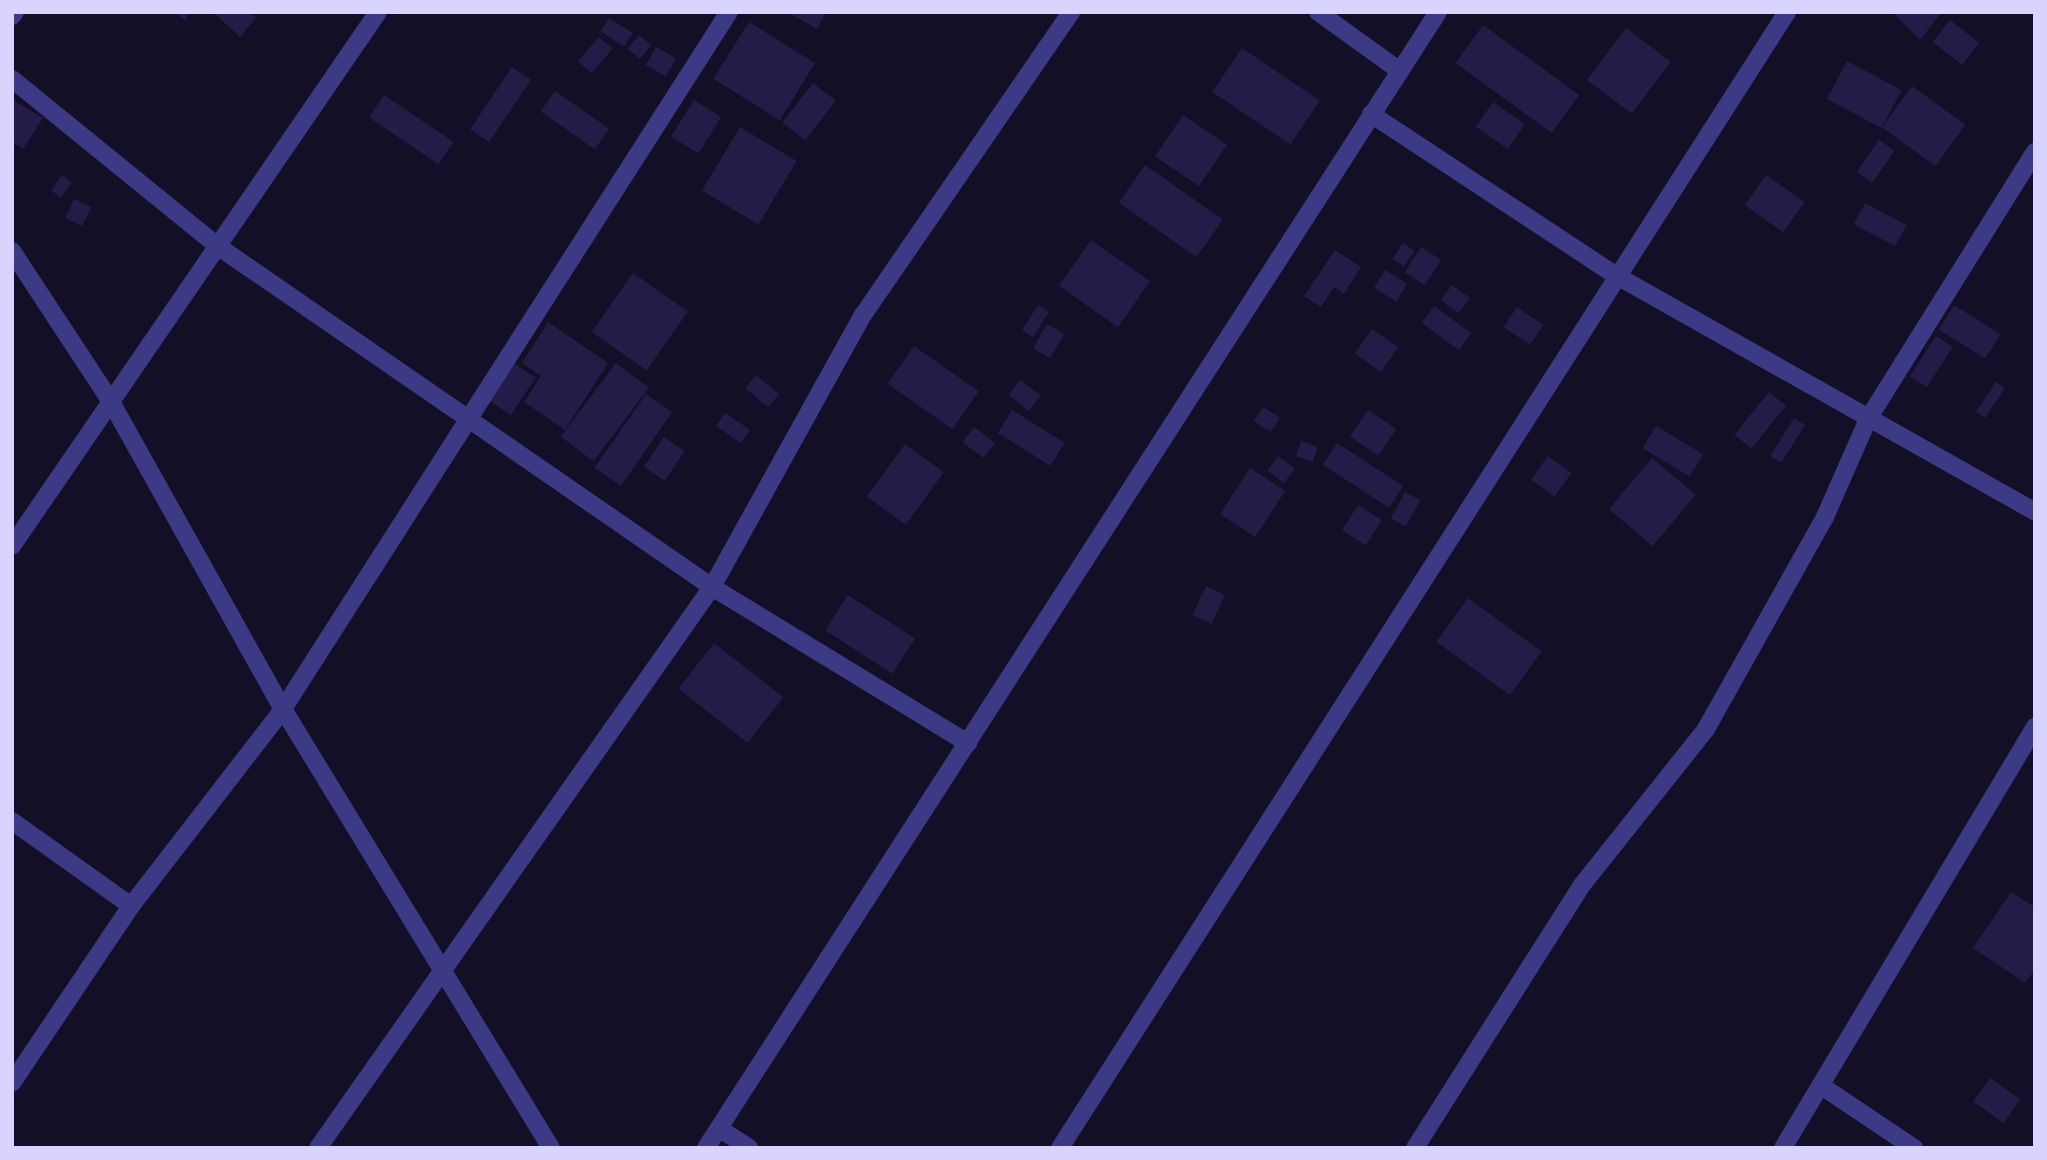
<!DOCTYPE html>
<style>
body{margin:0}
#map{position:relative;width:2047px;height:1160px;overflow:hidden;background:#130f26;font-family:"Titillium Web",sans-serif}
div>[style]{position:absolute}
[style*='--x']{left:calc(var(--x)*1px);top:calc(var(--y)*1px);width:calc(var(--w)*1px);rotate:calc(var(--a)*1deg)}
.building>*{inset:0;background:#241b47;transform-origin:0 0}
.street>*{height:18px;margin:-9px;padding:0 9px;transform-origin:9px;border-radius:9px;background:#3d3a85}
span{translate:-50% -50%;white-space:nowrap;text-align:center;line-height:1.15;-webkit-text-stroke:5px #130f26;paint-order:stroke}
.frame{position:absolute;inset:0;border:14px solid #d9d4ff;pointer-events:none}
</style>
<div id="map">
<div class="building">
<i style="clip-path:polygon(174px 12px,190px 12px,185px 20px)"></i>
<i style="clip-path:polygon(213px 12px,249px 12px,256px 18px,240px 37px)"></i>
<i style="clip-path:polygon(787px 12px,826px 12px,817px 29px)"></i>
<i style="clip-path:polygon(1892px 12px,1942px 12px,1920px 40px)"></i>
<i style="left:609px;top:18px;width:28px;height:16px;rotate:32deg"></i>
<i style="left:1950px;top:20px;width:37px;height:28px;rotate:38deg"></i>
<i style="left:749px;top:22px;width:78px;height:67px;rotate:32deg"></i>
<i style="left:1483px;top:25px;width:119px;height:47px;rotate:36deg"></i>
<i style="left:1626px;top:28px;width:56px;height:65px;rotate:37deg"></i>
<i style="left:639px;top:35px;width:16px;height:18px;rotate:40deg"></i>
<i style="left:599px;top:37px;width:18px;height:32px;rotate:41deg"></i>
<i style="left:656px;top:47px;width:23px;height:21px;rotate:29deg"></i>
<i style="left:1242px;top:48px;width:94px;height:53px;rotate:34deg"></i>
<i style="left:1847px;top:61px;width:62px;height:43px;rotate:28deg"></i>
<i style="left:512px;top:67px;width:23px;height:75px;rotate:34deg"></i>
<i style="left:813px;top:83px;width:29px;height:50px;rotate:38deg"></i>
<i style="left:1912px;top:86px;width:66px;height:51px;rotate:36deg"></i>
<i style="left:555px;top:91px;width:66px;height:25px;rotate:35deg"></i>
<i style="left:384px;top:95px;width:84px;height:27px;rotate:34deg"></i>
<i style="clip-path:polygon(12px 99px,43px 118px,23px 149px,12px 142px)"></i>
<i style="left:694px;top:100px;width:32px;height:43px;rotate:32deg"></i>
<i style="left:1493px;top:102px;width:39px;height:30px;rotate:35deg"></i>
<i style="left:1183px;top:115px;width:53px;height:50px;rotate:34deg"></i>
<i style="left:740px;top:127px;width:66px;height:74px;rotate:31deg"></i>
<i style="left:1879px;top:140px;width:19px;height:39px;rotate:35deg"></i>
<i style="left:1145px;top:165px;width:95px;height:46px;rotate:35deg"></i>
<i style="left:62px;top:175px;width:12px;height:19px;rotate:35deg"></i>
<i style="left:1766px;top:175px;width:47px;height:37px;rotate:35deg"></i>
<i style="left:74px;top:199px;width:19px;height:21px;rotate:25deg"></i>
<i style="left:1865px;top:203px;width:47px;height:24px;rotate:28deg"></i>
<i style="left:1091px;top:240px;width:72px;height:56px;rotate:35deg"></i>
<i style="left:1403px;top:243px;width:14px;height:19px;rotate:34deg"></i>
<i style="left:1421px;top:247px;width:24px;height:30px;rotate:33deg"></i>
<i style="clip-path:polygon(1335px 250px,1361px 267px,1344px 294px,1334px 287px,1321px 307px,1304px 296px)"></i>
<i style="left:1385px;top:270px;width:26px;height:21px;rotate:31deg"></i>
<i style="left:633px;top:273px;width:67px;height:72px;rotate:35deg"></i>
<i style="left:1452px;top:285px;width:22px;height:19px;rotate:36deg"></i>
<i style="left:1038px;top:305px;width:13px;height:30px;rotate:32deg"></i>
<i style="left:1954px;top:305px;width:55px;height:29px;rotate:32deg"></i>
<i style="left:1434px;top:306px;width:46px;height:21px;rotate:36deg"></i>
<i style="left:1517px;top:307px;width:32px;height:24px;rotate:34deg"></i>
<i style="clip-path:polygon(548px 322px,608px 363px,565px 430px,524px 402px,541px 376px,522px 363px)"></i>
<i style="left:1047px;top:324px;width:20px;height:28px;rotate:30deg"></i>
<i style="left:1372px;top:329px;width:32px;height:30px;rotate:35deg"></i>
<i style="left:1936px;top:336px;width:20px;height:48px;rotate:33deg"></i>
<i style="left:914px;top:346px;width:79px;height:46px;rotate:35deg"></i>
<i style="left:511px;top:361px;width:30px;height:45px;rotate:34deg"></i>
<i style="left:616px;top:363px;width:41px;height:92px;rotate:37deg"></i>
<i style="left:756px;top:375px;width:30px;height:17px;rotate:40deg"></i>
<i style="left:1020px;top:380px;width:26px;height:19px;rotate:37deg"></i>
<i style="left:1996px;top:382px;width:11px;height:36px;rotate:34deg"></i>
<i style="left:1769px;top:392px;width:22px;height:55px;rotate:39deg"></i>
<i style="left:646px;top:394px;width:32px;height:90px;rotate:35deg"></i>
<i style="left:1263px;top:407px;width:20px;height:17px;rotate:33deg"></i>
<i style="left:1012px;top:410px;width:62px;height:27px;rotate:32deg"></i>
<i style="left:1368px;top:410px;width:34px;height:32px;rotate:34deg"></i>
<i style="left:725px;top:413px;width:30px;height:16px;rotate:34deg"></i>
<i style="left:1794px;top:418px;width:13px;height:45px;rotate:32deg"></i>
<i style="left:1656px;top:426px;width:55px;height:26px;rotate:31deg"></i>
<i style="left:974px;top:427px;width:26px;height:19px;rotate:37deg"></i>
<i style="left:664px;top:437px;width:25px;height:36px;rotate:34deg"></i>
<i style="left:1301px;top:441px;width:18px;height:16px;rotate:19deg"></i>
<i style="left:1337px;top:443px;width:79px;height:26px;rotate:33deg"></i>
<i style="left:905px;top:444px;width:48px;height:65px;rotate:36deg"></i>
<i style="left:1278px;top:456px;width:21px;height:18px;rotate:37deg"></i>
<i style="left:1548px;top:456px;width:29px;height:29px;rotate:36deg"></i>
<i style="left:1652px;top:458px;width:57px;height:67px;rotate:40deg"></i>
<i style="left:1250px;top:468px;width:42px;height:55px;rotate:33deg"></i>
<i style="left:1405px;top:492px;width:17px;height:30px;rotate:28deg"></i>
<i style="left:1358px;top:505px;width:28px;height:30px;rotate:32deg"></i>
<i style="left:1206px;top:586px;width:21px;height:32px;rotate:25deg"></i>
<i style="left:848px;top:595px;width:80px;height:42px;rotate:33deg"></i>
<i style="left:1468px;top:598px;width:91px;height:54px;rotate:36deg"></i>
<i style="left:714px;top:643px;width:88px;height:58px;rotate:38deg"></i>
<i style="clip-path:polygon(2011px 892px,2035px 907px,2035px 969px,2025px 983px,1973px 948px)"></i>
<i style="left:1990px;top:1078px;width:37px;height:29px;rotate:35deg"></i>
</div>
<div class="street">
<i style="--x:1318;--y:12;--w:101;--a:35.7"></i>
<i style="--x:12;--y:16;--w:5;--a:-53"></i>
<i style="--x:12;--y:79;--w:267;--a:39.1"></i>
<i style="--x:219;--y:247;--w:599;--a:34.59"></i>
<i style="--x:712;--y:587;--w:300;--a:31.4"></i>
<i style="--x:1371;--y:114;--w:295;--a:33.4"></i>
<i style="--x:1617;--y:276;--w:480;--a:29.4"></i>
<i style="--x:12;--y:251;--w:178;--a:56.7"></i>
<i style="--x:110;--y:400;--w:354;--a:60.8"></i>
<i style="--x:283;--y:709;--w:514;--a:58.6"></i>
<i style="--x:12;--y:546;--w:647;--a:-55.57"></i>
<i style="--x:12;--y:821;--w:146;--a:35.5"></i>
<i style="--x:12;--y:1083;--w:213;--a:-56.1"></i>
<i style="--x:131;--y:906;--w:249;--a:-52.3"></i>
<i style="--x:283;--y:709;--w:827;--a:-57.39"></i>
<i style="--x:1823;--y:1087;--w:110;--a:33.8"></i>
<i style="--x:720;--y:1129;--w:35;--a:33"></i>
<i style="--x:318;--y:1148;--w:686;--a:-54.92"></i>
<i style="--x:712;--y:587;--w:311;--a:-61"></i>
<i style="--x:863;--y:315;--w:368;--a:-55.5"></i>
<i style="--x:706;--y:1148;--w:1351;--a:-57.2"></i>
<i style="--x:1060;--y:1148;--w:1349;--a:-57.38"></i>
<i style="--x:1415;--y:1148;--w:312;--a:-57.6"></i>
<i style="--x:1582;--y:885;--w:199;--a:-51.5"></i>
<i style="--x:1706;--y:729;--w:243;--a:-60.7"></i>
<i style="--x:1825;--y:517;--w:107;--a:-66.3"></i>
<i style="--x:1868;--y:419;--w:315;--a:-58"></i>
<i style="--x:1783;--y:1148;--w:491;--a:-59.1"></i>
</div>
<div class="frame"></div>
</div>
